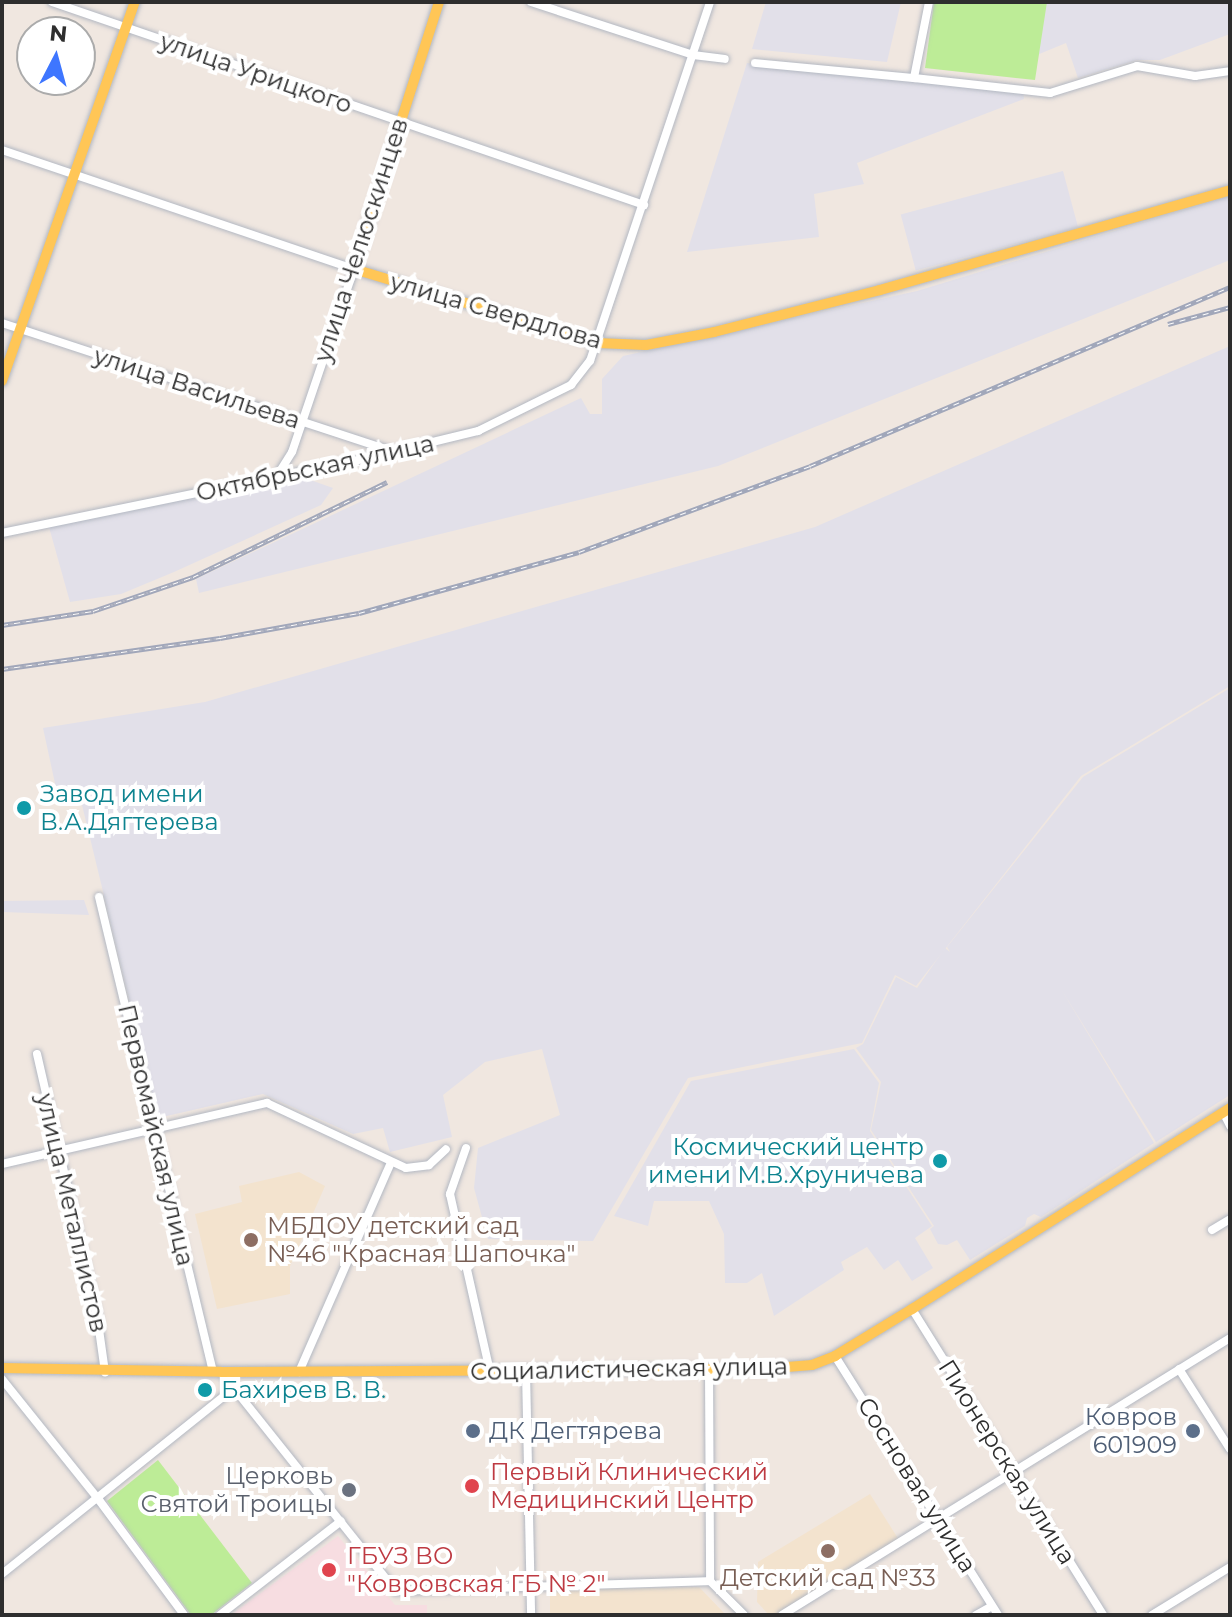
<!DOCTYPE html>
<meta charset="utf-8">
<style>
body{margin:0}
#map{position:relative;width:1232px;height:1617px;overflow:hidden;background:#f0e7e0;font-family:Montserrat,sans-serif}
div>[style]{position:absolute}
[style*='--x']{left:calc(var(--x)*1px);top:calc(var(--y)*1px);width:calc(var(--w)*1px);rotate:calc(var(--a)*1deg)}
.industrial>*{inset:0;background:#e2e0e9;transform-origin:0 0}
.education>*{inset:0;background:#f3e3ce}
.medical>*{inset:0;background:#f7dde1}
.green>*{inset:0;background:#bdec97}
.roads{filter:drop-shadow(0 0 2px #b3b8c2) drop-shadow(0 0 2px #b3b8c2)}
.minor>*{height:8px;margin:-4px;padding:0 4px;transform-origin:4px;border-radius:4px;background:#fff}
.major>*{height:10px;margin:-5px;padding:0 5px;transform-origin:5px;border-radius:5px;background:#ffc656}
.rail>*{height:5px;margin-top:-2.5px;transform-origin:0;background:repeating-linear-gradient(90deg,#fff 0 6px,#a1a7ba 0 12px);box-sizing:border-box;border-block:2px solid #a1a7ba}
.dots>*{width:22px;height:22px;translate:-50% -50%;box-sizing:border-box;border:4px solid #fff;border-radius:50%}
span{translate:-50% -50%;white-space:nowrap;text-align:center;line-height:1.15;-webkit-text-stroke:8px #fff;paint-order:stroke}
.street-label{font-size:24px;color:#2e2e2e}
.culture-label{font-size:24px;color:#0d838f}
.left{translate:0 -50%;text-align:left}
.right{translate:-100% -50%;text-align:right}
.education-label{font-size:24px;color:#785e54}
.service-label{font-size:24px;color:#4e5e75}
.health-label{font-size:24px;color:#be3a42}
.worship-label{font-size:24px;color:#5b616d}
.frame{position:absolute;inset:0;border:4px solid #2e2e2e;pointer-events:none}
.north{position:absolute;left:16px;top:16px;width:80px;height:80px;box-sizing:border-box;background:#fff;border:2px solid #ababab;border-radius:50%;rotate:6deg;font-size:22px;font-weight:700;line-height:32px;text-align:center;color:#2e2e2e}
.north::after{content:'';display:block;margin:auto;width:28px;height:36px;background:#3e76ff;clip-path:polygon(50% 0,100% 100%,50% 72%,0 100%)}
</style>
<div id="map">
<div class="industrial">
<i style="clip-path:polygon(766px 2px,901px 2px,887px 62px,752px 49px)"></i>
<i style="clip-path:polygon(1042px 2px,1230px 2px,1230px 34px,1160px 60px,1137px 60px,1078px 78px,1066px 43px,1032px 57px)"></i>
<i style="clip-path:polygon(747px 63px,1023px 91px,1024px 99px,857px 163px,864px 184px,814px 194px,819px 237px,687px 252px)"></i>
<i style="left:1063px;top:171px;width:58px;height:168px;rotate:75deg"></i>
<i style="clip-path:polygon(1230px 196px,1230px 260px,718px 466px,199px 593px,196px 579px,581px 398px,590px 414px,602px 414px,602px 379px,623px 356px,917px 291px)"></i>
<i style="clip-path:polygon(1230px 346px,1230px 686px,1081px 776px,916px 986px,895px 975px,862px 1043px,688px 1078px,593px 1241px,488px 1239px,474px 1188px,478px 1148px,560px 1115px,542px 1049px,485px 1062px,443px 1095px,452px 1137px,390px 1152px,383px 1128px,353px 1134px,263px 1094px,158px 1118px,82px 805px,71px 806px,66px 786px,56px 788px,43px 728px,205px 702px,815px 527px)"></i>
<i style="clip-path:polygon(299px 476px,333px 488px,321px 505px,174px 572px,121px 594px,70px 602px,49px 527px)"></i>
<i style="clip-path:polygon(1230px 688px,1230px 1095px,1156px 1142px,1061px 989px,1154px 1143px,1041px 1217px,1034px 1214px,1027px 1218px,1025px 1226px,970px 1260px,957px 1240px,947px 1245px,938px 1244px,930px 1229px,934px 1226px,871px 1130px,881px 1082px,856px 1048px,863px 1044px,896px 977px,917px 988px,945px 948px,950px 952px,947px 947px,1083px 777px)"></i>
<i style="clip-path:polygon(84px 900px,89px 915px,2px 912px,2px 901px)"></i>
<i style="clip-path:polygon(854px 1049px,879px 1083px,870px 1131px,932px 1226px,915px 1238px,933px 1268px,912px 1281px,898px 1260px,884px 1270px,867px 1247px,841px 1262px,844px 1270px,774px 1316px,762px 1273px,747px 1283px,725px 1283px,724px 1234px,709px 1201px,654px 1201px,648px 1226px,614px 1216px,691px 1081px)"></i>
</div>
<div class="education">
<i style="clip-path:polygon(299px 1172px,325px 1186px,290px 1266px,290px 1294px,217px 1309px,195px 1214px,242px 1202px,239px 1186px)"></i>
<i style="clip-path:polygon(870px 1494px,899px 1540px,776px 1615px,769px 1615px,757px 1602px,758px 1562px)"></i>
<i style="clip-path:polygon(699px 1587px,726px 1615px,550px 1615px,550px 1590px)"></i>
</div>
<div class="medical">
<i style="clip-path:polygon(338px 1536px,395px 1605px,427px 1605px,427px 1615px,231px 1615px)"></i>
</div>
<div class="green">
<i style="clip-path:polygon(934px 2px,1047px 2px,1035px 80px,925px 68px)"></i>
<i style="clip-path:polygon(158px 1460px,252px 1583px,211px 1615px,191px 1615px,107px 1501px)"></i>
</div>
<div class="roads">
<div class="minor">
<i style="--x:52;--y:2;--w:626;--a:18.93"></i>
<i style="--x:531;--y:2;--w:170;--a:18.1"></i>
<i style="--x:693;--y:55;--w:32;--a:7"></i>
<i style="--x:929;--y:2;--w:77;--a:101.2"></i>
<i style="--x:914;--y:78;--w:137;--a:6.3"></i>
<i style="--x:1050;--y:93;--w:91;--a:-17.2"></i>
<i style="--x:1137;--y:66;--w:59;--a:9.8"></i>
<i style="--x:1195;--y:76;--w:35;--a:-8"></i>
<i style="--x:755;--y:63;--w:160;--a:5.4"></i>
<i style="--x:2;--y:150;--w:372;--a:18.7"></i>
<i style="--x:354;--y:269;--w:193;--a:108.7"></i>
<i style="--x:292;--y:452;--w:26;--a:122"></i>
<i style="--x:2;--y:323;--w:410;--a:18.2"></i>
<i style="--x:2;--y:533;--w:359;--a:-11.6"></i>
<i style="--x:354;--y:461;--w:128;--a:-13.6"></i>
<i style="--x:478;--y:431;--w:104;--a:-26.3"></i>
<i style="--x:571;--y:385;--w:31;--a:-52"></i>
<i style="--x:590;--y:361;--w:379;--a:-71.5"></i>
<i style="--x:99;--y:897;--w:488;--a:76.5"></i>
<i style="--x:37;--y:1054;--w:268;--a:77.1"></i>
<i style="--x:97;--y:1315;--w:58;--a:82"></i>
<i style="--x:1223;--y:1112;--w:16;--a:63"></i>
<i style="--x:466;--y:1148;--w:49;--a:109.2"></i>
<i style="--x:450;--y:1194;--w:181;--a:77.3"></i>
<i style="--x:2;--y:1164;--w:272;--a:-13"></i>
<i style="--x:267;--y:1103;--w:153;--a:25.1"></i>
<i style="--x:406;--y:1168;--w:23;--a:-7"></i>
<i style="--x:429;--y:1165;--w:23;--a:-43"></i>
<i style="--x:1212;--y:1230;--w:21;--a:-31"></i>
<i style="--x:912;--y:1309;--w:361;--a:58"></i>
<i style="--x:835;--y:1356;--w:306;--a:57.8"></i>
<i style="--x:709;--y:1369;--w:212;--a:89.7"></i>
<i style="--x:710;--y:1581;--w:48;--a:45"></i>
<i style="--x:1179;--y:1369;--w:95;--a:57.5"></i>
<i style="--x:526;--y:1371;--w:244;--a:88.8"></i>
<i style="--x:221;--y:1372;--w:280;--a:51.4"></i>
<i style="--x:396;--y:1591;--w:314;--a:-1.8"></i>
<i style="--x:299;--y:1372;--w:229;--a:-66.3"></i>
<i style="--x:2;--y:1379;--w:155;--a:51.3"></i>
<i style="--x:99;--y:1500;--w:143;--a:53.5"></i>
<i style="--x:2;--y:1574;--w:288;--a:-38.7"></i>
<i style="--x:227;--y:1394;--w:9;--a:-90"></i>
<i style="--x:220;--y:1615;--w:153;--a:-37.8"></i>
<i style="--x:782;--y:1615;--w:527;--a:-31.73"></i>
<i style="--x:976;--y:1615;--w:18;--a:-29"></i>
<i style="--x:1152;--y:1615;--w:92;--a:-31.6"></i>
</div>
<div class="major">
<i style="--x:439;--y:2;--w:280;--a:107.7"></i>
<i style="--x:354;--y:269;--w:254;--a:16.9"></i>
<i style="--x:597;--y:343;--w:49;--a:2.3"></i>
<i style="--x:646;--y:345;--w:69;--a:-10.8"></i>
<i style="--x:714;--y:332;--w:171;--a:-14.2"></i>
<i style="--x:880;--y:290;--w:364;--a:-15.9"></i>
<i style="--x:2;--y:381;--w:402;--a:-70.7"></i>
<i style="--x:2;--y:1368;--w:219;--a:1"></i>
<i style="--x:221;--y:1372;--w:541;--a:-0.32"></i>
<i style="--x:762;--y:1369;--w:50;--a:-4.6"></i>
<i style="--x:812;--y:1365;--w:25;--a:-21"></i>
<i style="--x:835;--y:1356;--w:90;--a:-31.4"></i>
<i style="--x:912;--y:1309;--w:376;--a:-32.3"></i>
</div>
</div>
<div class="rail">
<i style="--x:1168;--y:324;--w:64;--a:-15.3"></i>
<i style="--x:2;--y:625;--w:92;--a:-8.7"></i>
<i style="--x:93;--y:611;--w:106;--a:-18.8"></i>
<i style="--x:193;--y:577;--w:216;--a:-26.1"></i>
<i style="--x:2;--y:669;--w:220;--a:-8.1"></i>
<i style="--x:220;--y:638;--w:141;--a:-10.2"></i>
<i style="--x:359;--y:613;--w:228;--a:-15.5"></i>
<i style="--x:579;--y:552;--w:246;--a:-20.4"></i>
<i style="--x:810;--y:466;--w:457;--a:-23.1"></i>
</div>
<div class="dots">
<i style="left:24px;top:808px;background:#0f9aa8"></i>
<i style="left:940px;top:1161px;background:#0f9aa8"></i>
<i style="left:251px;top:1240px;background:#8d6e63"></i>
<i style="left:205px;top:1390px;background:#0f9aa8"></i>
<i style="left:473px;top:1431px;background:#5c6f8a"></i>
<i style="left:1193px;top:1431px;background:#5c6f8a"></i>
<i style="left:472px;top:1486px;background:#e0444e"></i>
<i style="left:349px;top:1490px;background:#6b7280"></i>
<i style="left:828px;top:1551px;background:#8d6e63"></i>
<i style="left:329px;top:1570px;background:#e0444e"></i>
</div>
<div class="street-label">
<span style="left:256px;top:73px;rotate:19deg">улица Урицкого</span>
<span style="left:361px;top:240px;rotate:-72deg">улица Челюскинцев</span>
<span style="left:496px;top:311px;rotate:16deg">улица Свердлова</span>
<span style="left:197px;top:388px;rotate:18deg">улица Васильева</span>
<span style="left:315px;top:468px;rotate:-12deg">Октябрьская улица</span>
<span style="left:156px;top:1135px;rotate:77deg">Первомайская улица</span>
<span style="left:72px;top:1213px;rotate:77deg">улица Металлистов</span>
<span style="left:629px;top:1369px;rotate:-1deg">Социалистическая улица</span>
<span style="left:1007px;top:1462px;rotate:58deg">Пионерская улица</span>
<span style="left:917px;top:1485px;rotate:58deg">Сосновая улица</span>
</div>
<div class="culture-label">
<span class="left" style="left:40px;top:808px">Завод имени<br>В.А.Дягтерева</span>
<span class="right" style="left:924px;top:1161px">Космический центр<br>имени М.В.Хруничева</span>
<span class="left" style="left:221px;top:1390px">Бахирев В. В.</span>
</div>
<div class="education-label">
<span class="left" style="left:267px;top:1240px">МБДОУ детский сад<br>№46 "Красная Шапочка"</span>
<span style="left:828px;top:1578px">Детский сад №33</span>
</div>
<div class="service-label">
<span class="right" style="left:1177px;top:1431px">Ковров<br>601909</span>
<span class="left" style="left:489px;top:1431px">ДК Дегтярева</span>
</div>
<div class="health-label">
<span class="left" style="left:490px;top:1486px">Первый Клинический<br>Медицинский Центр</span>
<span class="left" style="left:347px;top:1570px">ГБУЗ ВО<br>"Ковровская ГБ № 2"</span>
</div>
<div class="worship-label">
<span class="right" style="left:333px;top:1490px">Церковь<br>Святой Троицы</span>
</div>
<div class="frame"></div>
<div class="north">N</div>
</div>
